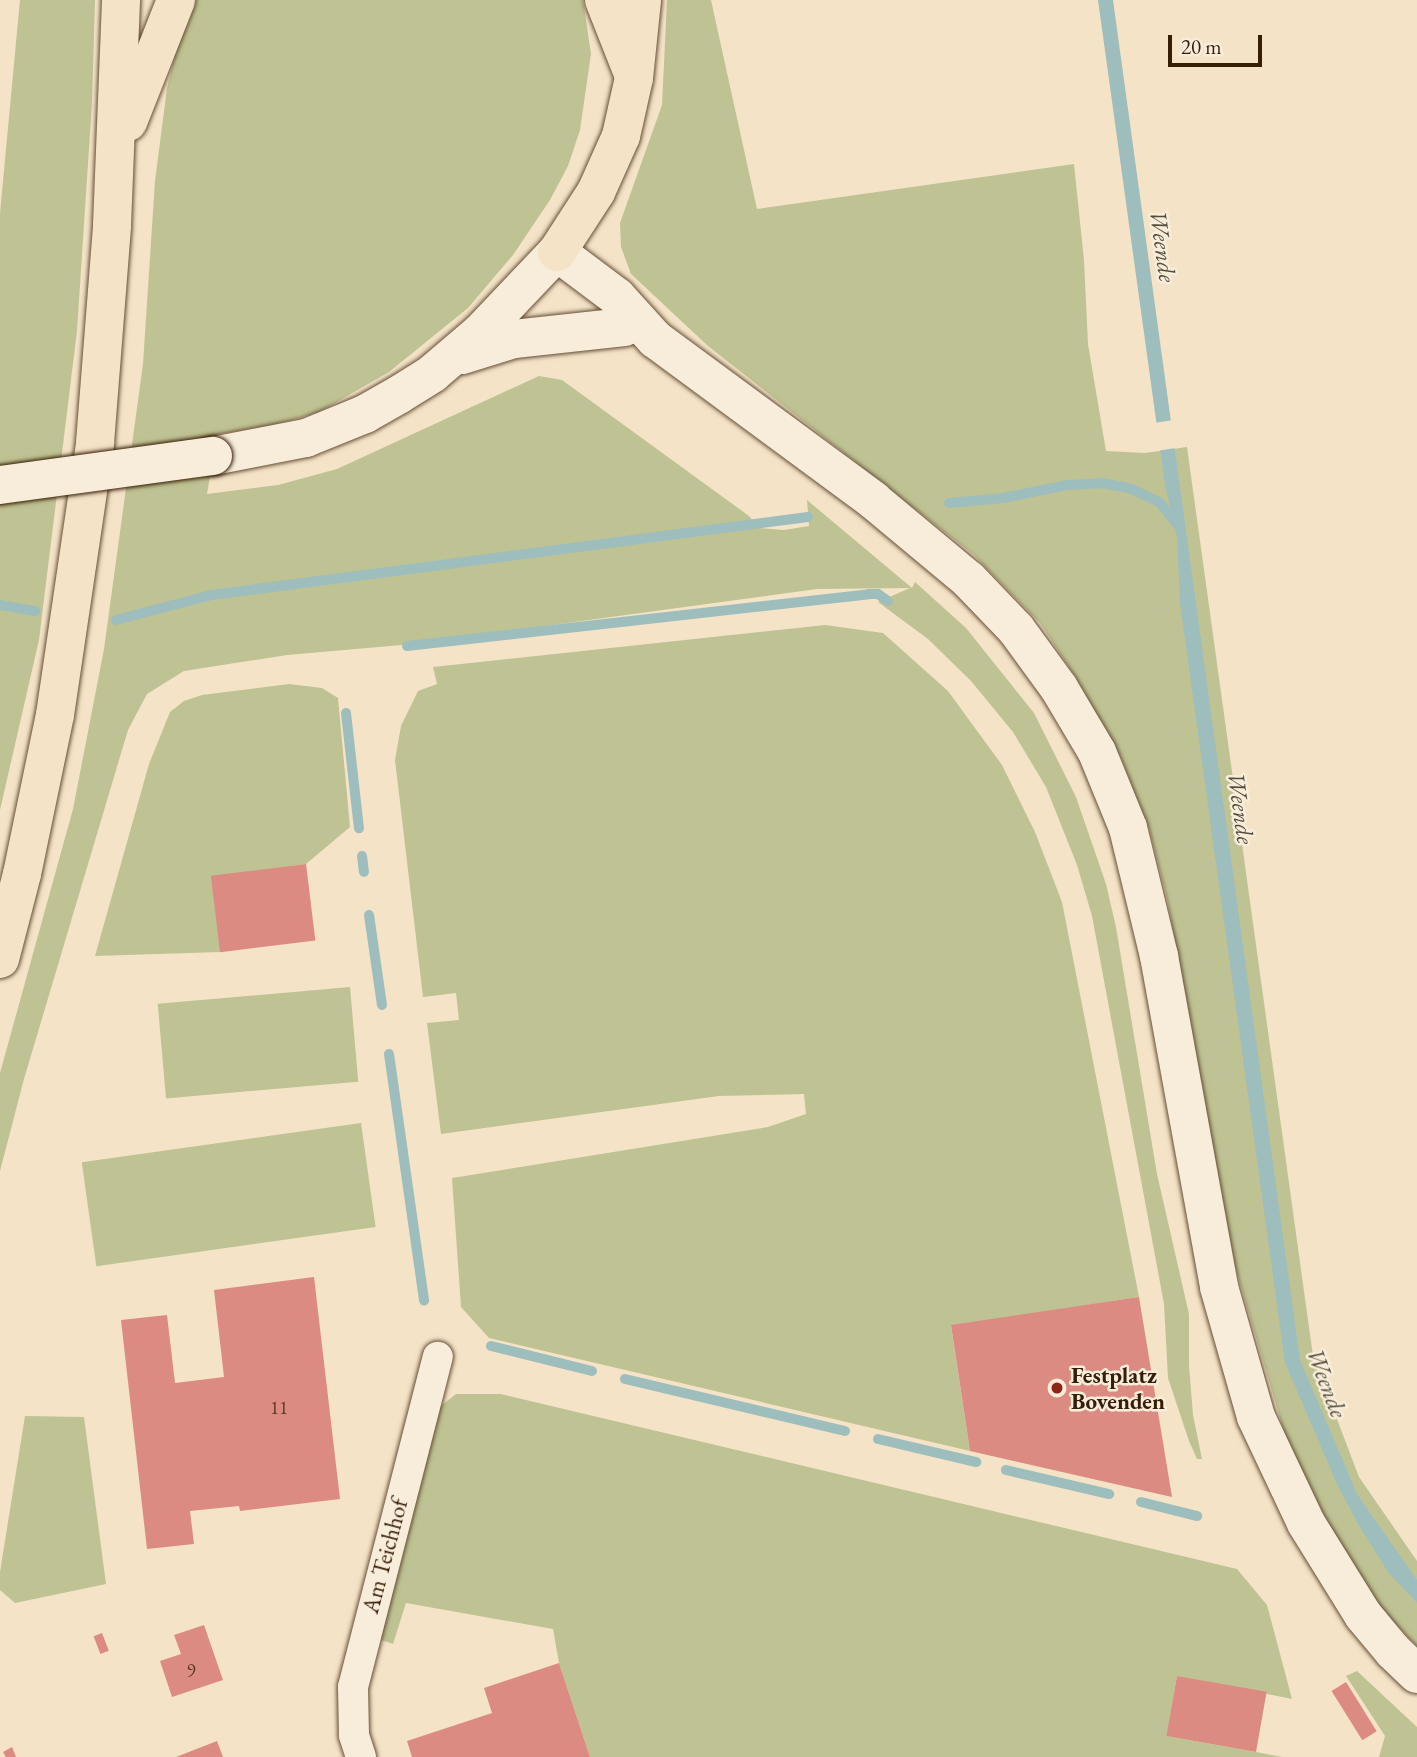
<!DOCTYPE html>
<style>
body{margin:0}
#map{position:relative;width:1417px;height:1757px;overflow:hidden;background:#f4e3c7;font-family:"EB Garamond",serif}
div>[style]{position:absolute}
[style*='--x']{left:calc(var(--x)*1px);top:calc(var(--y)*1px);width:calc(var(--w)*1px);rotate:calc(var(--a)*1deg)}
.green>*{inset:0;background:#bfc393;transform-origin:0 0}
.water>*{inset:0;background:#9ebdbd}
.pier>*{inset:0;background:#f4e3c7;transform-origin:0 0}
.stream>*{height:10px;margin:-5px;padding:0 5px;transform-origin:5px;border-radius:5px;background:#9ebdbd}
.building>*{inset:0;background:#db8b81;transform-origin:0 0}
.roads{filter:drop-shadow(0 0 2px #664e36) drop-shadow(0 0 2px #664e36)}
.street>*{height:30px;margin:-15px;padding:0 15px;transform-origin:15px;border-radius:15px;background:#f8eddb}
.secondary>*{height:38px;margin:-19px;padding:0 19px;transform-origin:19px;border-radius:19px;background:#f8eddb}
.highway>*{height:38px;margin:-19px;padding:0 19px;transform-origin:19px;border-radius:19px;background:#f4e3c7}
.bridges{filter:drop-shadow(0 0 2px #361d05) drop-shadow(0 0 2px #361d05)}
.secondary-bridge>*{height:38px;margin:-19px;padding:0 19px;transform-origin:19px;border-radius:19px;background:#f8eddb}
.dots>*{width:19px;height:19px;translate:-50% -50%;box-sizing:border-box;border:4px solid #f8eddb;border-radius:50%}
span{translate:-50% -50%;white-space:nowrap;text-align:center;line-height:1.15;-webkit-text-stroke:5px #f8eddb;paint-order:stroke}
.number-label{font-size:19px;color:#5f3824}
.number-label span{-webkit-text-stroke-width:0}
.poi-label{font-size:23px;color:#361d05;font-weight:700}
.left{translate:0 -50%;text-align:left}
.street-label{font-size:23px;color:#361d05}
.water-label{font-size:24px;color:#554d3c;font-style:italic}
.scale{position:absolute;left:1168px;top:35px;width:94px;height:32px;box-sizing:border-box;border:4px solid #361d05;border-top:0;padding-left:9px;font-size:21px;line-height:24px;white-space:nowrap;color:#361d05;-webkit-text-stroke:5px #f8eddb;paint-order:stroke}
</style>
<div id="map">
<div class="green">
<i style="clip-path:polygon(20px 0,95px 0,92px 103px,77px 331px,39px 640px,0 810px,0 213px)"></i>
<i style="clip-path:polygon(194px 0,583px 0,591px 54px,580px 130px,568px 166px,550px 200px,513px 255px,468px 308px,389px 372px,319px 412px,267px 427px,217px 434px,207px 494px,278px 485px,337px 469px,539px 376px,562px 380px,749px 516px,759px 528px,784px 530px,809px 526px,807px 500px,912px 588px,915px 582px,966px 628px,1034px 713px,1076px 797px,1106px 884px,1116px 927px,1157px 1174px,1189px 1314px,1189px 1365px,1193px 1415px,1202px 1459px,1197px 1459px,1189px 1441px,1168px 1378px,1164px 1304px,1092px 916px,1077px 865px,1046px 787px,1013px 732px,971px 681px,928px 639px,878px 602px,910px 588px,817px 589px,413px 644px,287px 655px,184px 671px,147px 694px,128px 730px,24px 1079px,0 1171px,0 1073px,73px 809px,104px 649px,143px 364px,155px 181px,167px 88px,179px 37px)"></i>
<i style="clip-path:polygon(667px 0,711px 0,757px 209px,1074px 164px,1084px 260px,1088px 344px,1106px 451px,1145px 453px,1187px 447px,1313px 1356px,1359px 1477px,1417px 1561px,1417px 1646px,1381px 1609px,1329px 1529px,1286px 1438px,1235px 1266px,1167px 898px,1149px 828px,1121px 758px,1075px 676px,1040px 623px,974px 555px,708px 346px,631px 274px,621px 247px,620px 223px,662px 105px)"></i>
<i style="clip-path:polygon(825px 625px,883px 633px,948px 691px,1002px 765px,1035px 832px,1062px 902px,1139px 1297px,951px 1326px,970px 1451px,489px 1338px,461px 1307px,452px 1178px,768px 1127px,806px 1114px,804px 1094px,719px 1096px,441px 1134px,427px 1023px,459px 1020px,456px 993px,423px 997px,395px 760px,401px 726px,418px 691px,437px 684px,433px 667px)"></i>
<i style="clip-path:polygon(289px 684px,322px 688px,338px 698px,350px 827px,306px 864px,211px 877px,221px 952px,95px 956px,149px 764px,170px 712px,184px 701px,202px 695px)"></i>
<i style="left:350px;top:987px;width:95px;height:193px;rotate:85deg"></i>
<i style="left:361px;top:1123px;width:105px;height:282px;rotate:82deg"></i>
<i style="clip-path:polygon(456px 1394px,501px 1394px,1237px 1569px,1267px 1605px,1292px 1699px,1177px 1676px,1167px 1736px,1283px 1757px,590px 1757px,559px 1663px,553px 1629px,406px 1603px,393px 1644px,378px 1639px,436px 1410px)"></i>
<i style="clip-path:polygon(25px 1416px,84px 1417px,106px 1584px,15px 1603px,0 1590px,0 1572px)"></i>
<i style="clip-path:polygon(1357px 1671px,1417px 1727px,1417px 1757px,1379px 1757px,1385px 1736px,1346px 1676px)"></i>
</div>
<div class="water">
<i style="clip-path:polygon(1098px 0,1113px 0,1300px 1360px,1357px 1494px,1417px 1580px,1417px 1603px,1388px 1572px,1358px 1524px,1337px 1484px,1285px 1363px,1180px 603px,1177px 538px,1165px 485px)"></i>
</div>
<div class="pier">
<i style="left:1174px;top:420px;width:28px;height:21px;rotate:82deg"></i>
</div>
<div class="stream">
<i style="--x:949;--y:503;--w:54;--a:-5.3"></i>
<i style="--x:1003;--y:498;--w:65;--a:-11.5"></i>
<i style="--x:1067;--y:485;--w:35;--a:-3"></i>
<i style="--x:1102;--y:483;--w:31;--a:11"></i>
<i style="--x:1132;--y:489;--w:30;--a:26"></i>
<i style="--x:1159;--y:502;--w:32;--a:51"></i>
<i style="--x:0;--y:605;--w:36;--a:10"></i>
<i style="--x:116;--y:620;--w:98;--a:-14.7"></i>
<i style="--x:211;--y:595;--w:602;--a:-7.44"></i>
<i style="--x:407;--y:646;--w:465;--a:-6.4"></i>
<i style="--x:869;--y:594;--w:9;--a:0"></i>
<i style="--x:878;--y:594;--w:12;--a:35"></i>
<i style="--x:346;--y:713;--w:116;--a:83.6"></i>
<i style="--x:362;--y:856;--w:16;--a:83"></i>
<i style="--x:369;--y:915;--w:91;--a:81.8"></i>
<i style="--x:389;--y:1054;--w:249;--a:81.9"></i>
<i style="--x:491;--y:1346;--w:104;--a:13.9"></i>
<i style="--x:625;--y:1379;--w:226;--a:13.3"></i>
<i style="--x:878;--y:1439;--w:101;--a:13.2"></i>
<i style="--x:1006;--y:1470;--w:106;--a:13.1"></i>
<i style="--x:1141;--y:1502;--w:58;--a:14"></i>
</div>
<div class="building">
<i style="left:306px;top:864px;width:77px;height:96px;rotate:83deg"></i>
<i style="clip-path:polygon(314px 1277px,340px 1499px,240px 1511px,239px 1506px,190px 1511px,194px 1544px,147px 1549px,121px 1320px,167px 1315px,175px 1383px,224px 1377px,214px 1290px)"></i>
<i style="clip-path:polygon(1139px 1297px,1172px 1497px,970px 1451px,951px 1325px)"></i>
<i style="clip-path:polygon(204px 1625px,223px 1680px,172px 1697px,160px 1661px,181px 1654px,174px 1635px)"></i>
<i style="left:102px;top:1633px;width:19px;height:9px;rotate:69deg"></i>
<i style="clip-path:polygon(559px 1663px,590px 1757px,412px 1757px,407px 1741px,492px 1713px,484px 1688px)"></i>
<i style="left:1177px;top:1676px;width:91px;height:61px;rotate:10deg"></i>
<i style="left:1346px;top:1682px;width:58px;height:17px;rotate:58deg"></i>
<i style="clip-path:polygon(217px 1741px,223px 1757px,176px 1757px)"></i>
<i style="clip-path:polygon(12px 1747px,16px 1757px,6px 1757px,3px 1752px)"></i>
</div>
<div class="roads">
<div class="street">
<i style="--x:361;--y:1757;--w:23;--a:-108"></i>
<i style="--x:354;--y:1735;--w:48;--a:-91.2"></i>
<i style="--x:353;--y:1687;--w:341;--a:-75.6"></i>
</div>
<div class="secondary">
<i style="--x:462;--y:355;--w:54;--a:-17.1"></i>
<i style="--x:514;--y:339;--w:111;--a:-6.2"></i>
<i style="--x:213;--y:456;--w:95;--a:-11"></i>
<i style="--x:306;--y:438;--w:64;--a:-22.1"></i>
<i style="--x:365;--y:414;--w:40;--a:-29.7"></i>
<i style="--x:400;--y:394;--w:39;--a:-32"></i>
<i style="--x:433;--y:373;--w:62;--a:-40.4"></i>
<i style="--x:480;--y:333;--w:112;--a:-46.5"></i>
<i style="--x:557;--y:252;--w:75;--a:36.9"></i>
<i style="--x:617;--y:297;--w:57;--a:47.9"></i>
<i style="--x:655;--y:339;--w:271;--a:36.4"></i>
<i style="--x:873;--y:500;--w:125;--a:39.8"></i>
<i style="--x:969;--y:580;--w:68;--a:46.2"></i>
<i style="--x:1016;--y:629;--w:73;--a:53.9"></i>
<i style="--x:1059;--y:688;--w:74;--a:59.3"></i>
<i style="--x:1097;--y:752;--w:82;--a:67.8"></i>
<i style="--x:1128;--y:828;--w:132;--a:76.4"></i>
<i style="--x:1159;--y:956;--w:336;--a:79.7"></i>
<i style="--x:1219;--y:1287;--w:135;--a:74.1"></i>
<i style="--x:1256;--y:1417;--w:117;--a:64.7"></i>
<i style="--x:1306;--y:1523;--w:108;--a:58.2"></i>
<i style="--x:1363;--y:1615;--w:47;--a:50.2"></i>
<i style="--x:1393;--y:1651;--w:33;--a:44"></i>
</div>
<div class="highway">
<i style="--x:604;--y:0;--w:82;--a:68.5"></i>
<i style="--x:128;--y:122;--w:131;--a:-68.5"></i>
<i style="--x:557;--y:252;--w:72;--a:-57"></i>
<i style="--x:596;--y:192;--w:61;--a:-65.9"></i>
<i style="--x:621;--y:136;--w:59;--a:-77.4"></i>
<i style="--x:634;--y:78;--w:78;--a:-84.1"></i>
<i style="--x:0;--y:959;--w:88;--a:-75.5"></i>
<i style="--x:22;--y:874;--w:162;--a:-78.3"></i>
<i style="--x:55;--y:715;--w:275;--a:-81.6"></i>
<i style="--x:95;--y:443;--w:219;--a:-85.5"></i>
<i style="--x:112;--y:225;--w:225;--a:-87.7"></i>
</div>
</div>
<div class="bridges">
<div class="secondary-bridge">
<i style="--x:0;--y:485;--w:215;--a:-7.8"></i>
</div>
</div>
<div class="dots">
<i style="left:1057px;top:1388px;background:#8f2418"></i>
</div>
<div class="number-label">
<span style="left:279px;top:1408px">11</span>
<span style="left:191px;top:1671px">9</span>
</div>
<div class="poi-label">
<span class="left" style="left:1071px;top:1388px">Festplatz<br>Bovenden</span>
</div>
<div class="street-label">
<span style="left:385px;top:1556px;rotate:-75deg">Am Teichhof</span>
</div>
<div class="water-label">
<span style="left:1163px;top:246px;rotate:82deg">Weende</span>
<span style="left:1241px;top:808px;rotate:82deg">Weende</span>
<span style="left:1327px;top:1383px;rotate:69deg">Weende</span>
</div>
<div class="scale">20 m</div>
</div>
